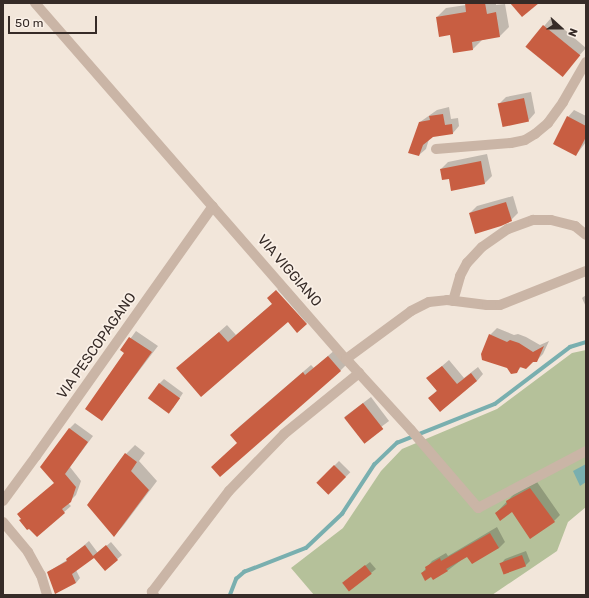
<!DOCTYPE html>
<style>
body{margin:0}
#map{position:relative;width:589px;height:598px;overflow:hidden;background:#f2e6da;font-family:Rubik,sans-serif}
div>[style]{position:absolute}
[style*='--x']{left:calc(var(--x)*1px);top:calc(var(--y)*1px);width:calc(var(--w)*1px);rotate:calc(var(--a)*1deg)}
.green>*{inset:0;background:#b5c19a}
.water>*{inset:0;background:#79afaf}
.shadow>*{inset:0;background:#0003;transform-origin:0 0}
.stream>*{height:3.5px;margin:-1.75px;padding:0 1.75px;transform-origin:1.75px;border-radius:1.75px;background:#79afaf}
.building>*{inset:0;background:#c85e42;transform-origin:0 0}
.minor>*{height:10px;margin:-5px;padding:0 5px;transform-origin:5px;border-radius:5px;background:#cab5a6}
span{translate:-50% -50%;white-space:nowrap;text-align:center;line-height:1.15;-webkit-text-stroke:3.5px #faf0e7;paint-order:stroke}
.street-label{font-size:14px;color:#362b27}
.frame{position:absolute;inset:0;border:4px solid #362b27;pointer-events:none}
.north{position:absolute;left:541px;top:8px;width:40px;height:40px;-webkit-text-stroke:3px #faf0e7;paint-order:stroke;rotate:111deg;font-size:11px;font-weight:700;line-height:16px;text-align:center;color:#362b27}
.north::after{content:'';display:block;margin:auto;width:14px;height:18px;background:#362b27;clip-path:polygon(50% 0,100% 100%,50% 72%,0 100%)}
.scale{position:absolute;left:8px;top:16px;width:89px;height:18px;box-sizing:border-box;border:2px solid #362b27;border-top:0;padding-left:5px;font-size:12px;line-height:14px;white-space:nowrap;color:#362b27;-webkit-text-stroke:3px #faf0e7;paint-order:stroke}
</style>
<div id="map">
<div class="green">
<i style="clip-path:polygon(586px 350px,586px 507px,568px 522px,557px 551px,492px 595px,314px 595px,291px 568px,343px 528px,381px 471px,402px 449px,497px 409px,572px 353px)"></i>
</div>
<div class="water">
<i style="clip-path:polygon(586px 464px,586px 482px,580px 486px,573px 471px)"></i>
</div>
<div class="shadow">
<i style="clip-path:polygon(466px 3px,496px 3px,496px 5px,505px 4px,509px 27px,500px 36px,482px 40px,473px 49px,451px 34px,437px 17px,446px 8px,466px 5px)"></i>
<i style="clip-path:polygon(551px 18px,586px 48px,568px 68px,527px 46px)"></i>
<i style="clip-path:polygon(531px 92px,535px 113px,529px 120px,499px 104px,506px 97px)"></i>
<i style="clip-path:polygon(449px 107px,451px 119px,458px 118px,459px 126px,453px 133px,432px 136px,429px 139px,426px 149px,419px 155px,420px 122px,437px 110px)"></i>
<i style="clip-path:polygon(574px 110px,586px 116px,586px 142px,576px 155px,568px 117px)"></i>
<i style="clip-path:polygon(487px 154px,492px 176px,485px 183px,452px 190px,450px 177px,441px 169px,448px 162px)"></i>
<i style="clip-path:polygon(513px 196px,518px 213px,511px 220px,470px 213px,477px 206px)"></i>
<i style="left:285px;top:283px;width:44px;height:10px;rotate:49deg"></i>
<i style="clip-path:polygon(586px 295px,586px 307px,582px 298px)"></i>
<i style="clip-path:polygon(273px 303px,288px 320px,186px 361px,227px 325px,236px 335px)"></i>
<i style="clip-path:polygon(497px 328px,514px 335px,518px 334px,526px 337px,540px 345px,549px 341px,543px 354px,536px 361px,522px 366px,516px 372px,490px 335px)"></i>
<i style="clip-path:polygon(136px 331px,158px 346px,102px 419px,126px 353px,122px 350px)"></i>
<i style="clip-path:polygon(336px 349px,348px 363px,340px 371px,238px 443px,231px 435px,239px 427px,311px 365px,314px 368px)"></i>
<i style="clip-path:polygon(449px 360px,464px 378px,478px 367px,483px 374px,477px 381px,430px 398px,437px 390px,428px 378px)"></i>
<i style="clip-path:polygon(164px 379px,183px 393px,173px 408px,159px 384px)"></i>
<i style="left:371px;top:397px;width:30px;height:33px;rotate:53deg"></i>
<i style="clip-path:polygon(75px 423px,93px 436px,70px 467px,81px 481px,76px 495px,68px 503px,71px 506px,37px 536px,55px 483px,69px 429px)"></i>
<i style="clip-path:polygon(135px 445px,145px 453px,139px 461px,157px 481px,123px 526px,115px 535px,126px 454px)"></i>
<i style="left:339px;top:461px;width:16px;height:30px;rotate:45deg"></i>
<i style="clip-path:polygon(537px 482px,560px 515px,554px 521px,512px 511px,496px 513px,514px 494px)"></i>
<i style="clip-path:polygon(497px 527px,505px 542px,499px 548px,468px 555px,447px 571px,431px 576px,422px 573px,432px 561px,446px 553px,448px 556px)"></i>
<i style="clip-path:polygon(89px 541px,98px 553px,111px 542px,122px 555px,105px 570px,94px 556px,76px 570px,80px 578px,76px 583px,48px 572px,67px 560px)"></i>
<i style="clip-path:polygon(526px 551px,530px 561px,526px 565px,504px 574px,501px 564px,505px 559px)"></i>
<i style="clip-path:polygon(370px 562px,376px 569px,371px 573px,348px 579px)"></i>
</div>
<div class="stream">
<i style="--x:230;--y:595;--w:17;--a:-69"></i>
<i style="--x:236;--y:579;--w:11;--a:-41"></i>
<i style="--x:244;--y:572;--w:66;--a:-21.2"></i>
<i style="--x:306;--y:548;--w:50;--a:-43.4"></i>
<i style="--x:342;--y:514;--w:59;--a:-56.9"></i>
<i style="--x:374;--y:465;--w:32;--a:-44"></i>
<i style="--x:397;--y:443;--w:105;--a:-21.7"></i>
<i style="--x:495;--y:404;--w:94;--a:-37.2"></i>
<i style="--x:570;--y:347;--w:17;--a:-17"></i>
</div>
<div class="building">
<i style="clip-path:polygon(465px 3px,485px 3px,487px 14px,496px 12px,500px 37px,472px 42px,473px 50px,453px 53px,450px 35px,439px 37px,436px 17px,466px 12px)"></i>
<i style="clip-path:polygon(510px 3px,539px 3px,522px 17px)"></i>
<i style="left:543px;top:25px;width:48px;height:28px;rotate:39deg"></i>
<i style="left:524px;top:98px;width:24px;height:27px;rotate:78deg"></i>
<i style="clip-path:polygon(443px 114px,445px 125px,452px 124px,453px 134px,433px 137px,423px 145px,419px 156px,408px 153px,419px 122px,430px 120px,429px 116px)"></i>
<i style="clip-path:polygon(567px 116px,586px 126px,586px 137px,576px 156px,553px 144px)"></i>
<i style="clip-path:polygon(481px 161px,485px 184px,451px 191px,449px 179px,442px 180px,440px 169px)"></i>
<i style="clip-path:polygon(506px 202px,512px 221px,501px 226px,475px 234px,469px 213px)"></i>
<i style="clip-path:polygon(276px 290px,307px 324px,297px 333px,288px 322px,201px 397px,176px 368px,219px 332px,228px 342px,272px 304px,267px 298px)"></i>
<i style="clip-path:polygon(489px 334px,507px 342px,510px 340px,519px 343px,533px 352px,544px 346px,537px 362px,533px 362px,526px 369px,520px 367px,517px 373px,511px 374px,507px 368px,482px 360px,481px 354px)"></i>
<i style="clip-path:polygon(129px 337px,152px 352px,102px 421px,85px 409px,124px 353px,120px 350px)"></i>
<i style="clip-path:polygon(328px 356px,341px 371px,220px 477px,211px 467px,237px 443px,230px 435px,303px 372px,305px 375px)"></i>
<i style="clip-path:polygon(442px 366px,457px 384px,471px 373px,477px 381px,440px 412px,428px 398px,437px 391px,426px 378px)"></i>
<i style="left:159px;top:383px;width:26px;height:19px;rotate:36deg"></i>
<i style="left:363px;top:403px;width:33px;height:24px;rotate:52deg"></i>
<i style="clip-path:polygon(69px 428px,88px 442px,65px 474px,76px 487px,71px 502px,62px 509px,65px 513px,37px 537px,29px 529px,27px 530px,19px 520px,21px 519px,17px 514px,54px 483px,40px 467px)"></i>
<i style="clip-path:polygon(125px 453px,137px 462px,131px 471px,149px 490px,114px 537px,87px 505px)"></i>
<i style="left:334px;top:465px;width:17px;height:25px;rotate:45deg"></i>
<i style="clip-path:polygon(530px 488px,555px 522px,530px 539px,512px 512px,500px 521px,495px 513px,507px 504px,506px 501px)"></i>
<i style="clip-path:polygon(490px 533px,499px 548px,472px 564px,467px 557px,446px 569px,448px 571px,433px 580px,431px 577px,425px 581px,421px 573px,426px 570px,425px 567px,440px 558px,441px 561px)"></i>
<i style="clip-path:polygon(85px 545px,93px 556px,106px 545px,118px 560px,105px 571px,94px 558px,72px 574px,76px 583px,55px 594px,47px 572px,67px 561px,66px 559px)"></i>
<i style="left:522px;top:555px;width:12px;height:24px;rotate:70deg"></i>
<i style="left:365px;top:565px;width:11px;height:29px;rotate:52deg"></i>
</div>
<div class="minor">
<i style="--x:35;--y:3;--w:473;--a:48.9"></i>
<i style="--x:346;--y:359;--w:81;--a:-36.4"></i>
<i style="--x:411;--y:311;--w:20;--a:-27"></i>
<i style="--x:429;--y:302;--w:18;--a:-6"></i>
<i style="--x:447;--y:300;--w:40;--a:7.1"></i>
<i style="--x:487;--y:305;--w:13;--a:0"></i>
<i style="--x:500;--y:305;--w:92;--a:-21.6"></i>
<i style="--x:436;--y:149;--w:75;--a:-4.6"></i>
<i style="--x:511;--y:143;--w:14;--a:-12"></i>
<i style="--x:525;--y:140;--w:12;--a:-31"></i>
<i style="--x:535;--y:134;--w:17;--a:-40"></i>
<i style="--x:548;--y:123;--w:26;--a:-54"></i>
<i style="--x:563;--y:102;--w:46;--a:-60.1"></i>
<i style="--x:453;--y:301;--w:26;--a:-74"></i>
<i style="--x:460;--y:276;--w:15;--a:-62"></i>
<i style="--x:467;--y:263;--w:22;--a:-47"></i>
<i style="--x:482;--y:247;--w:32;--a:-35"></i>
<i style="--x:508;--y:229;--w:27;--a:-20"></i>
<i style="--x:533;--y:220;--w:18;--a:0"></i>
<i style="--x:551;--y:220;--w:25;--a:14"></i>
<i style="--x:575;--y:226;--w:14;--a:39"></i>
<i style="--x:346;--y:359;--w:96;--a:47.5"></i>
<i style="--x:411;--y:430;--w:103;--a:49.3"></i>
<i style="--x:478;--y:508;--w:122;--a:-27.8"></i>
<i style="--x:3;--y:501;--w:56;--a:-53.7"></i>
<i style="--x:36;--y:456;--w:306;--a:-54.7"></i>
<i style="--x:3;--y:522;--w:39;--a:50"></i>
<i style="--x:28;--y:552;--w:26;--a:61"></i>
<i style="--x:41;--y:575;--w:21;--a:73"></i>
<i style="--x:154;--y:595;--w:4;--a:-124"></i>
<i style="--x:152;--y:592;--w:127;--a:-52.7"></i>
<i style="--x:229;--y:491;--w:79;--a:-46"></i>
<i style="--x:284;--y:434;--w:97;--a:-39.1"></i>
</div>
<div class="street-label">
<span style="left:289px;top:271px;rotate:49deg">VIA VIGGIANO</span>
<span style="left:97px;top:346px;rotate:-55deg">VIA PESCOPAGANO</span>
</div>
<div class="frame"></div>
<div class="north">N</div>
<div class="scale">50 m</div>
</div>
